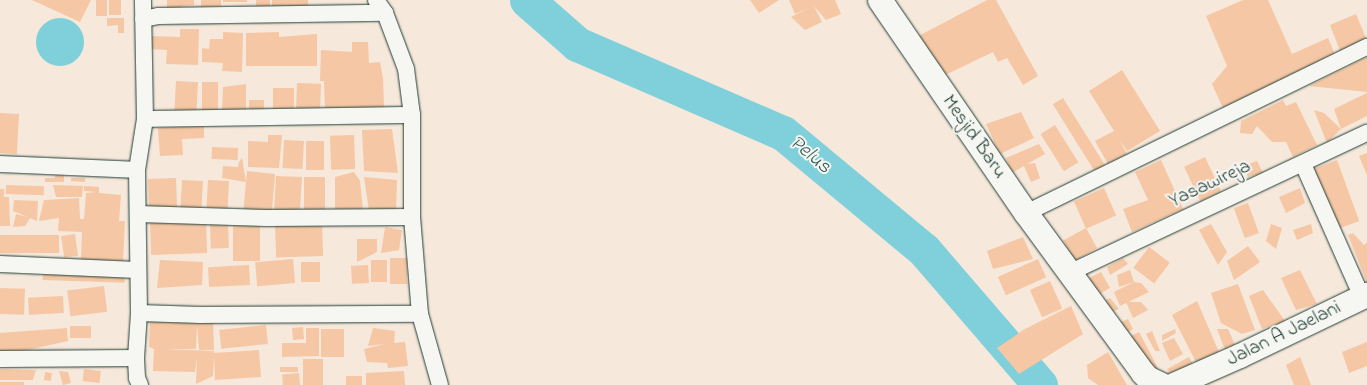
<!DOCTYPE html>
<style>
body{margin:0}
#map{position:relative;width:1367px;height:385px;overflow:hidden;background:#f6e8db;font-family:"Indie Flower",sans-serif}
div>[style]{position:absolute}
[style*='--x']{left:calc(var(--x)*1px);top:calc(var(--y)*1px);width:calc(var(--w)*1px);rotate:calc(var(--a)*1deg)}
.water>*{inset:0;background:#7fd0da}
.round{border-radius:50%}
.river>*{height:35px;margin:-17.5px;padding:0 17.5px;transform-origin:17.5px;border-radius:17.5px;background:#7fd0da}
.building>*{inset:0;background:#f5c7a4;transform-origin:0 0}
.roads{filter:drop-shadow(0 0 1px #1f3d34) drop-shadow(0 0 1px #1f3d34)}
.street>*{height:16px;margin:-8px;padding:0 8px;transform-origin:8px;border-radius:8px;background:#f6f6f2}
.secondary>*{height:24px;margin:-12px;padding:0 12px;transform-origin:12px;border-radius:12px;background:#f6f6f2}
span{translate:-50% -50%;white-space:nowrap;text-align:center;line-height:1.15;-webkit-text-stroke:4px #f6f6f2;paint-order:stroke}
.street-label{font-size:20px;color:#1f3d34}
.water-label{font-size:21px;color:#325a55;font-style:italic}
</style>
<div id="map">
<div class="water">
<i class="round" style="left:36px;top:18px;width:48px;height:48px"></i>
</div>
<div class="river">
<i style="--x:527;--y:0;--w:67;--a:41.3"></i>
<i style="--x:577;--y:44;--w:224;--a:23.4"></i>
<i style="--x:783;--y:133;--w:183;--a:39.7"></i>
<i style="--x:924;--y:250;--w:178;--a:49.3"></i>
</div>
<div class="building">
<i style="clip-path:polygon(32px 0,91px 0,80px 22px)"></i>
<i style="left:96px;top:0;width:11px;height:16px"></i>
<i style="left:109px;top:0;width:12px;height:15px"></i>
<i style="clip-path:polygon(167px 0,194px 0,194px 5px,182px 6px,183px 14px,167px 14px)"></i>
<i style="clip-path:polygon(201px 0,221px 0,221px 6px,201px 7px)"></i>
<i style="left:223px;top:0;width:24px;height:2px"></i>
<i style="left:256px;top:0;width:14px;height:11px"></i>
<i style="left:272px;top:0;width:36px;height:6px"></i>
<i style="clip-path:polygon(750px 0,779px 0,759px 13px)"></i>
<i style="clip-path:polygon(789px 0,835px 0,841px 14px,826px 20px,814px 6px,822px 22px,805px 30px,791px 17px,809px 8px,795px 14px)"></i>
<i style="clip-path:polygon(987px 0,996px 0,1038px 76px,1023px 85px,1007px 58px,998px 62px,993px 52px,937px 79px,909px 41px)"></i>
<i style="clip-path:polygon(1243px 0,1268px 0,1292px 54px,1328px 38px,1337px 59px,1223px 108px,1212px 84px,1227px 66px,1206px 16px)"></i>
<i style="clip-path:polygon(1356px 14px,1366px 38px,1343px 58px,1330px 25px)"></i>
<i style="clip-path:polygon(107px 18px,124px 18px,124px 33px,118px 33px,118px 25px,107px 26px)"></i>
<i style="clip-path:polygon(180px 29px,199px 29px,198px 65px,166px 64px,167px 50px,149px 49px,150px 36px,180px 37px)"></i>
<i style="clip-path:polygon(223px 32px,243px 33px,242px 72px,222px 71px,223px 63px,202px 62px,202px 48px,209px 49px,210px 39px,223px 39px)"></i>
<i style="clip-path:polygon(279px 32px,279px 37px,317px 34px,317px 66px,246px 66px,246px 33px)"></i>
<i style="clip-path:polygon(352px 42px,368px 42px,369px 63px,380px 62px,383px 78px,384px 108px,325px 110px,324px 81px,320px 81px,321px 50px,352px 52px)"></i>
<i style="clip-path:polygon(1367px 57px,1367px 92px,1309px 86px)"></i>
<i style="clip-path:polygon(1122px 70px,1160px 131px,1127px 151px,1119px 139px,1127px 154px,1108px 164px,1095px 141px,1114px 131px,1089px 91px)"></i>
<i style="left:176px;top:81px;width:22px;height:34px;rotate:3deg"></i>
<i style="left:202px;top:82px;width:16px;height:32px"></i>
<i style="left:297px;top:83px;width:24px;height:29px;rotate:2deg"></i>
<i style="clip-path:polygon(246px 84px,246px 115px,222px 113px,223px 87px)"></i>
<i style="left:273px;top:88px;width:21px;height:22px"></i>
<i style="clip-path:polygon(1367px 93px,1367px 116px,1341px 129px,1334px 109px)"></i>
<i style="left:1063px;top:98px;width:84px;height:12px;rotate:58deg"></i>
<i style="left:249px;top:100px;width:15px;height:15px"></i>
<i style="clip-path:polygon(1283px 100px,1286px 106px,1296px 102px,1317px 145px,1293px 157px,1286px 142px,1272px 142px,1257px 126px,1252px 134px,1240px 133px,1241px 121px)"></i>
<i style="clip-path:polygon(1314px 110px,1324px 113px,1341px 129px,1327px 143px)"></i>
<i style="clip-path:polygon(1021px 112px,1034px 138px,1000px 154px,986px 124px)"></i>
<i style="left:0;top:113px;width:19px;height:40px;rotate:3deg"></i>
<i style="left:1055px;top:125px;width:44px;height:17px;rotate:58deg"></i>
<i style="clip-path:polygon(204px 126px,204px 138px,182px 139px,183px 155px,160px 156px,158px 128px)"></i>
<i style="clip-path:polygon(392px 129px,398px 173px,364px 171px,362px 130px)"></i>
<i style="clip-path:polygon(268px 135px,282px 135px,279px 168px,248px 167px,248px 141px,268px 142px)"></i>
<i style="left:354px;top:135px;width:34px;height:24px;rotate:88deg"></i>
<i style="left:284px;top:140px;width:20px;height:28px;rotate:3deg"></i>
<i style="left:306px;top:141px;width:18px;height:29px"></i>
<i style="clip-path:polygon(1039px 144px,1045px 154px,1027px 164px,1035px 163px,1040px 178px,1031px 182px,1024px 166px,1012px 173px,1006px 158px)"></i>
<i style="left:212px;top:147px;width:26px;height:12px;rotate:2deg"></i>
<i style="clip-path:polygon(1367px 153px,1367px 175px,1359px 156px)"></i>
<i style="left:1205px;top:157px;width:38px;height:23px;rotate:65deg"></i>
<i style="clip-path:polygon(242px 158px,246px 182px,222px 178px,223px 166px,238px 167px,239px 162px)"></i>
<i style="clip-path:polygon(1161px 160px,1183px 209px,1132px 232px,1123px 209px,1148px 200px,1135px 172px)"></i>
<i style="left:1337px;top:160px;width:65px;height:26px;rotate:70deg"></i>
<i style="clip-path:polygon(1257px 161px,1263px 173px,1248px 177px,1244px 166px)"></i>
<i style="clip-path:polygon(55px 168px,64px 171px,64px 182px,45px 182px,45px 178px,55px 178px)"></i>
<i style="clip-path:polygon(247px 171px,275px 174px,272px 210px,266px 210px,266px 217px,243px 215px)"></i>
<i style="clip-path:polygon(354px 172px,360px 181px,363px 210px,335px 211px,335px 177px)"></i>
<i style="clip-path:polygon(276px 176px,302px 177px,300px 209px,296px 209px,296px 214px,274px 213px)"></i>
<i style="left:304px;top:177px;width:21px;height:37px"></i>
<i style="clip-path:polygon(364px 177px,397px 180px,396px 212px,369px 211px)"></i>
<i style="clip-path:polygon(71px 178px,85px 178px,85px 182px,71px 181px)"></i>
<i style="left:176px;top:178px;width:31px;height:28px;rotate:88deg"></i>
<i style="left:182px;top:180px;width:21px;height:28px;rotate:3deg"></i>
<i style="left:208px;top:180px;width:21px;height:28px;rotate:3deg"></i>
<i style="left:6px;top:185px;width:38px;height:9px;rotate:2deg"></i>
<i style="clip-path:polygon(53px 185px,83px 186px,82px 197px,56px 197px)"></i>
<i style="clip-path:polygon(84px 186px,99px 187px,99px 193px,121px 195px,119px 221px,125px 221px,123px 261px,81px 260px,82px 232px,58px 231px,59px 218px,39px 221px,44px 200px,79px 198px,80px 219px,84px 219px,86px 193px,97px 192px,84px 191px)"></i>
<i style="left:1104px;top:188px;width:30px;height:33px;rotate:66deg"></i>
<i style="clip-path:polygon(1300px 188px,1305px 203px,1286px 213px,1279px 197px)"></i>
<i style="clip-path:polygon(0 189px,4px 189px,4px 197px,9px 197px,10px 226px,0 226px)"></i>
<i style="clip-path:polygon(14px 200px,38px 201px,37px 221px,30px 218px,25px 226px,13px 227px,16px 214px,28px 217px,13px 211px)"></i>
<i style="left:1248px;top:203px;width:32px;height:15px;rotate:70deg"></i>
<i style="left:206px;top:220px;width:33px;height:56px;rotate:88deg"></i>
<i style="left:228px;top:223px;width:25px;height:18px;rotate:88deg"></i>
<i style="left:322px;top:223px;width:33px;height:47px;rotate:88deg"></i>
<i style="clip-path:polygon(1211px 224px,1227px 252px,1218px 265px,1199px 230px)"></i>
<i style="clip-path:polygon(1271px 224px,1282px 228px,1276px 249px,1266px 241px)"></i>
<i style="clip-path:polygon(1311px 224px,1313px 233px,1297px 240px,1293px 230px)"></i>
<i style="left:233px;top:225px;width:27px;height:36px"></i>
<i style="clip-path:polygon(385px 227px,402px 230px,399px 250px,381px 253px)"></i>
<i style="left:1086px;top:228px;width:23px;height:26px;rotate:61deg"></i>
<i style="clip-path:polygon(1353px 233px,1364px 245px,1367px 243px,1367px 283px,1348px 235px)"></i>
<i style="left:75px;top:234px;width:22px;height:14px;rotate:82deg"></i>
<i style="left:59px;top:235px;width:18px;height:59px;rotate:90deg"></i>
<i style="clip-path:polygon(1023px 237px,1033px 259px,993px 269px,987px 251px)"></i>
<i style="clip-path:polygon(357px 239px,377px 239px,377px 252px,357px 262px)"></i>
<i style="clip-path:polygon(1248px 246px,1260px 262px,1234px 280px,1227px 261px)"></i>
<i style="left:1149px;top:247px;width:26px;height:26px;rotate:37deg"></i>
<i style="left:390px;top:258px;width:17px;height:26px"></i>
<i style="clip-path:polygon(1123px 258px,1128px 264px,1110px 275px,1107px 267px)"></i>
<i style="left:293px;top:259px;width:24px;height:38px;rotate:85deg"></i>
<i style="left:1038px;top:259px;width:20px;height:44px;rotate:66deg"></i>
<i style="clip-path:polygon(160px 260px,203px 262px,202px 285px,157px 288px)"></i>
<i style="left:371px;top:260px;width:16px;height:22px"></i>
<i style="left:301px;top:262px;width:19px;height:20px"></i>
<i style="left:249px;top:265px;width:20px;height:41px;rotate:87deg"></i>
<i style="left:368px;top:265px;width:18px;height:17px;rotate:87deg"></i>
<i style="left:43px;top:270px;width:82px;height:10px;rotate:2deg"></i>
<i style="clip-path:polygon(1130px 270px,1134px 282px,1119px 287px,1117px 275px)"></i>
<i style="clip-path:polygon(1300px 270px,1317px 304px,1296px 310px,1281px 278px)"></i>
<i style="clip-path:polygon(1101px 272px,1110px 288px,1092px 298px,1087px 279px)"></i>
<i style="left:1050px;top:281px;width:30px;height:22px;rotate:66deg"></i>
<i style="clip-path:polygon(1134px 282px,1141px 283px,1149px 292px,1120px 306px,1114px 292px)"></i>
<i style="clip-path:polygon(1238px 284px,1255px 330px,1242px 334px,1221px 323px,1211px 293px)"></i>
<i style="left:104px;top:286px;width:26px;height:37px;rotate:83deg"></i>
<i style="left:0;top:288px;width:25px;height:26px;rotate:2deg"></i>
<i style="clip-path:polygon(1263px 290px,1285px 321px,1262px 329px,1249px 296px)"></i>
<i style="left:63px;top:296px;width:17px;height:35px;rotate:87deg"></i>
<i style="clip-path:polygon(1110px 298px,1119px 309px,1108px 314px,1100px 303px)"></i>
<i style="clip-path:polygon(1197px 301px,1219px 352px,1197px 364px,1172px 315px)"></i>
<i style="clip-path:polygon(1126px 302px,1141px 302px,1148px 310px,1133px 318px)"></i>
<i style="clip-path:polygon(1071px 306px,1083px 334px,1019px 374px,997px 348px,1025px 329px)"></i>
<i style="clip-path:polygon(1128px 319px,1133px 329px,1123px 336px,1116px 324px)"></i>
<i style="clip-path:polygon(150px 320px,213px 321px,214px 350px,199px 350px,197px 325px,196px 349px,165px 349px,214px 351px,214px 353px,259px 350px,261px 377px,215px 380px,214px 356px,213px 376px,196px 384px,197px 357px,195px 372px,153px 371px,154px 349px,149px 347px)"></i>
<i style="left:266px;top:325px;width:19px;height:47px;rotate:84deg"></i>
<i style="left:91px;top:326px;width:12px;height:21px;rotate:90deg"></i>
<i style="left:303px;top:327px;width:12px;height:11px;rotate:85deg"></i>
<i style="clip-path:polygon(67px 328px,68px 341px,0 356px,0 333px)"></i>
<i style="clip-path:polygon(306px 328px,319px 328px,319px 356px,282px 357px,282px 343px,306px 343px)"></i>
<i style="clip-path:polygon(373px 328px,395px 331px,394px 343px,405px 342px,408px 366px,388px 368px,387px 363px,367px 362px,364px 349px,385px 344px,368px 346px)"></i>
<i style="left:321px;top:329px;width:23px;height:28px"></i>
<i style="clip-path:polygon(1175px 329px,1176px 333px,1162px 341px,1162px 335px)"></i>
<i style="clip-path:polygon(1217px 329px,1228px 329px,1238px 352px,1226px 353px)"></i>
<i style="clip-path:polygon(1152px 331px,1160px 351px,1155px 351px,1146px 334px)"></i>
<i style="clip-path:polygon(1139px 332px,1158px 368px,1150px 371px,1128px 337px)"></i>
<i style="clip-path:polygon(1174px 338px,1183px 354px,1170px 361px,1162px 343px)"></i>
<i style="clip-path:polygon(1367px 342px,1367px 366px,1349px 373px,1342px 352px)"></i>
<i style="clip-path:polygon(1108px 352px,1127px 385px,1098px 385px,1088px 378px,1087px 365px)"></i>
<i style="left:1189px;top:357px;width:10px;height:25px;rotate:61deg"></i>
<i style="clip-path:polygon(1300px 357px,1311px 385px,1294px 385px,1286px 365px)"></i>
<i style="left:303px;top:359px;width:20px;height:26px"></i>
<i style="left:280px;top:367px;width:18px;height:5px"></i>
<i style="clip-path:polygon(0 369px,36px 370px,33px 380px,0 380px)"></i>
<i style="left:84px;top:369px;width:17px;height:12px;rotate:7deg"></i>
<i style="clip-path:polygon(59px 371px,68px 372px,71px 383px,63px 385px)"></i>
<i style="clip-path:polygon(404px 371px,405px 385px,366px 385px,366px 373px)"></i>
<i style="left:45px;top:372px;width:7px;height:8px;rotate:8deg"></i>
<i style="left:299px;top:373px;width:12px;height:17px;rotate:85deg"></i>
<i style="left:346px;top:376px;width:16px;height:9px"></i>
<i style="left:0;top:382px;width:24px;height:3px"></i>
</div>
<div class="roads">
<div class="street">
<i style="--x:376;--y:0;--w:16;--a:55"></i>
<i style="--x:385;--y:13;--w:60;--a:69.4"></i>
<i style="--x:406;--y:69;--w:46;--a:82.6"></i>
<i style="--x:412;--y:115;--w:102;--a:90"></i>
<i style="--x:412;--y:217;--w:97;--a:85.3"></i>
<i style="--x:420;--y:314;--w:74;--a:74.3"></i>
<i style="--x:143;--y:19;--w:15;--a:-11"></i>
<i style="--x:158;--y:16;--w:227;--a:-0.8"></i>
<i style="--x:145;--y:119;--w:267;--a:-0.9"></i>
<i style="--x:0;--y:164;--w:137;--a:2.5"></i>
<i style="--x:1303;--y:164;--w:145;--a:66.1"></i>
<i style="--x:1026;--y:213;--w:379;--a:-26"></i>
<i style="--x:138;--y:214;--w:128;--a:1.8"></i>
<i style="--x:266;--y:218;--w:146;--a:-0.4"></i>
<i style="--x:0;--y:264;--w:137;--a:2.5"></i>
<i style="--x:1071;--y:272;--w:327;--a:-25.2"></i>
<i style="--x:139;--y:313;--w:62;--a:1.8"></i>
<i style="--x:201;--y:315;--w:219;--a:-0.3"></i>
<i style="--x:0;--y:359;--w:136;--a:-0.4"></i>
<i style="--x:140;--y:385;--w:8;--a:-113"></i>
<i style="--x:137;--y:378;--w:20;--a:-93"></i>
<i style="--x:136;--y:358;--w:45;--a:-86.2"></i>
<i style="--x:139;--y:313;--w:143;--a:-90.8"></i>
<i style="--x:137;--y:170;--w:52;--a:-81.1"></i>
<i style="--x:145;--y:119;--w:119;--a:-91"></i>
</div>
<div class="secondary">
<i style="--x:880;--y:0;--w:258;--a:55.6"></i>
<i style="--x:1026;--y:213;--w:198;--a:53.8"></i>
<i style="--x:1143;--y:373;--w:8;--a:45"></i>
<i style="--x:1149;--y:379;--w:14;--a:25"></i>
<i style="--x:1174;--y:385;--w:72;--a:-23.7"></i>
<i style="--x:1240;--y:356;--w:141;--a:-25.7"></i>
</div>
</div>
<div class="street-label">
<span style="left:974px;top:137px;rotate:55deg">Mesjid Baru</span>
<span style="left:1210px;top:184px;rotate:-25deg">Yasawireja</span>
<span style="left:1284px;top:334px;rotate:-26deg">Jalan A Jaelani</span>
</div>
<div class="water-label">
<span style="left:810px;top:155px;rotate:40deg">Pelus</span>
</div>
</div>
